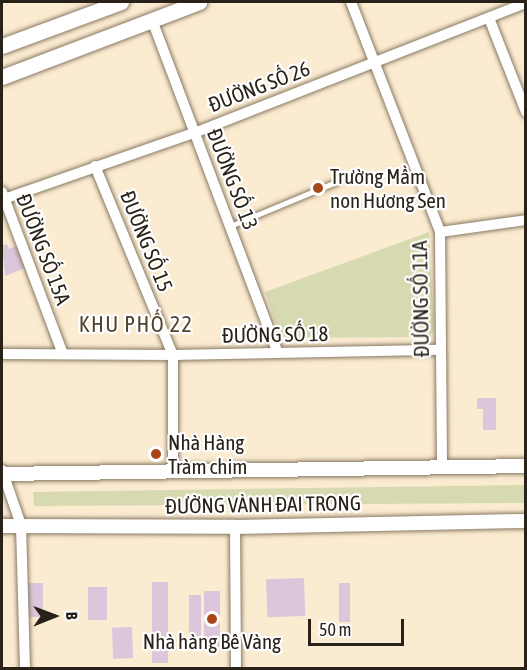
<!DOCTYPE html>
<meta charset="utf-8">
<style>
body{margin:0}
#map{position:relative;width:527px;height:670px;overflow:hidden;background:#fbebd1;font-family:"Asap Condensed",sans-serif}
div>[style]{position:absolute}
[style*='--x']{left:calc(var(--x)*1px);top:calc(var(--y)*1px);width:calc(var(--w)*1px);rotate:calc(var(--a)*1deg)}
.green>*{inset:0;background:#d7dab0}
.building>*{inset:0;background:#dbc6dc;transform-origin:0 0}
.roads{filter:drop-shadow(0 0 2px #887a63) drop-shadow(0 0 2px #887a63)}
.service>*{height:5px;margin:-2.5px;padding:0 2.5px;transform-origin:2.5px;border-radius:2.5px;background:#fff}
.minor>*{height:10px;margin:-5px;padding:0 5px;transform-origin:5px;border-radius:5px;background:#fff}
.tertiary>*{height:14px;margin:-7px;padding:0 7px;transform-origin:7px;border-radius:7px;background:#fff}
.secondary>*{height:15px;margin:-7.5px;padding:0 7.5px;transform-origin:7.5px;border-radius:7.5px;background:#fff}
.dots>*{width:16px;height:16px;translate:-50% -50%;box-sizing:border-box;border:3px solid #fff;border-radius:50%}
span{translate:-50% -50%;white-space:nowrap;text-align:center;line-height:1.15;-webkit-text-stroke:4.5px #fff;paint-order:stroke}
.street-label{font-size:21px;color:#282218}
.poi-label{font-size:21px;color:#282218}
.left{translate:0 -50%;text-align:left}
.neighbourhood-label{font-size:22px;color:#50432d;letter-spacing:1.5px}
.frame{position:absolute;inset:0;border:3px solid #282218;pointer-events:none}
.north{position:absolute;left:24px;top:586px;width:60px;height:60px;-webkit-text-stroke:4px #fff;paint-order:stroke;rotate:89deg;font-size:16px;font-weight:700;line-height:24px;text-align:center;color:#282218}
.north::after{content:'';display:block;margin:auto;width:21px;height:27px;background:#282218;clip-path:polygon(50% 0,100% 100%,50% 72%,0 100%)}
.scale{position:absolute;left:308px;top:619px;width:96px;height:27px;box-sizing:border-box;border:3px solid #282218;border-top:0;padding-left:8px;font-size:18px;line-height:21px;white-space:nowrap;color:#282218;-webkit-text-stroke:4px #fff;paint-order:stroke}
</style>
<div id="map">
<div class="green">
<i style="clip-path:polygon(429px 232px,434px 329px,430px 337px,286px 338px,279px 332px,265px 292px)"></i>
<i style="clip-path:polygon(525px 485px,525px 503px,34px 506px,33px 492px)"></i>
</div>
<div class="building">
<i style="clip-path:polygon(7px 244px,9px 249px,21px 244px,30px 266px,5px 276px,2px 246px)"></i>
<i style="clip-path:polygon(477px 398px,496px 398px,496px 430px,483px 430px,483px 409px,477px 409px)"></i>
<i style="left:304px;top:578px;width:38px;height:38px;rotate:88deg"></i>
<i style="left:152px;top:582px;width:16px;height:81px"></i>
<i style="left:25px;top:583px;width:18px;height:34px"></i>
<i style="left:339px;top:583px;width:11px;height:39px"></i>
<i style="left:88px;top:587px;width:19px;height:33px"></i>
<i style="left:204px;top:591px;width:16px;height:56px"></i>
<i style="left:189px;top:595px;width:12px;height:43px"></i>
<i style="left:132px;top:627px;width:31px;height:20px;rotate:88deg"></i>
</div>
<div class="roads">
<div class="service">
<i style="--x:230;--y:226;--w:117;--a:-22.6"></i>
</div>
<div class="minor">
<i style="--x:351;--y:2;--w:247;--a:68.8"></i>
<i style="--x:440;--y:232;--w:236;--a:89.5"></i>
<i style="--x:489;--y:18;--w:101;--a:68.5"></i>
<i style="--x:152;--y:20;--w:356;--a:69.3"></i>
<i style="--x:95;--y:166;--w:204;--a:67.6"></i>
<i style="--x:173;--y:355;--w:116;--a:90"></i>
<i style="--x:2;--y:192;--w:173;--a:69.4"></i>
<i style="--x:4;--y:199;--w:201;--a:-19.2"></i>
<i style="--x:194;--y:133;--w:357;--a:-21.4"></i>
<i style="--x:440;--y:232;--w:87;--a:-7.9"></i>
<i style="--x:2;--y:354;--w:171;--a:0.3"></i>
<i style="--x:173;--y:355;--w:268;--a:-1.1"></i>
<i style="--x:2;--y:470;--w:58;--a:70.9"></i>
<i style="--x:21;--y:525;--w:143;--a:88.4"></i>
<i style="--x:235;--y:527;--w:141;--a:89.6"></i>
</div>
<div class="tertiary">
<i style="--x:2;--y:474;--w:524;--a:-0.87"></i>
<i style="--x:2;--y:526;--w:233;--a:0.2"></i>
<i style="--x:235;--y:527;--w:291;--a:-1.2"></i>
</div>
<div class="secondary">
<i style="--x:2;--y:46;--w:127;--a:-20.3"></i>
<i style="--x:2;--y:77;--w:211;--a:-20.8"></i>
</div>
</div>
<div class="dots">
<i style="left:318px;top:188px;background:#aa4518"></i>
<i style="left:156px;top:454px;background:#aa4518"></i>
<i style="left:212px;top:619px;background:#aa4518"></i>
</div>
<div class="street-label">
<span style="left:259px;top:86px;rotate:-21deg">ĐƯỜNG SỐ 26</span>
<span style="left:233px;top:179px;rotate:69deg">ĐƯỜNG SỐ 13</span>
<span style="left:147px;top:241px;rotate:68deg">ĐƯỜNG SỐ 15</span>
<span style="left:44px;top:249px;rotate:69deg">ĐƯỜNG SỐ 15A</span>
<span style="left:420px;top:299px;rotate:-91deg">ĐƯỜNG SỐ 11A</span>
<span style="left:275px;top:334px;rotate:-1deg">ĐƯỜNG SỐ 18</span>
<span style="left:263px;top:504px;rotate:-1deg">ĐƯỜNG VÀNH ĐAI TRONG</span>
</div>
<div class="poi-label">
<span class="left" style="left:330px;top:188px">Trường Mầm<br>non Hương Sen</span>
<span class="left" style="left:168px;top:454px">Nhà Hàng<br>Tràm chim</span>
<span style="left:212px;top:641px">Nhà hàng Bê Vàng</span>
</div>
<div class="neighbourhood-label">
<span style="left:136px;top:325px">KHU PHỐ 22</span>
</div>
<div class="frame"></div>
<div class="north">B</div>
<div class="scale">50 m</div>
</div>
